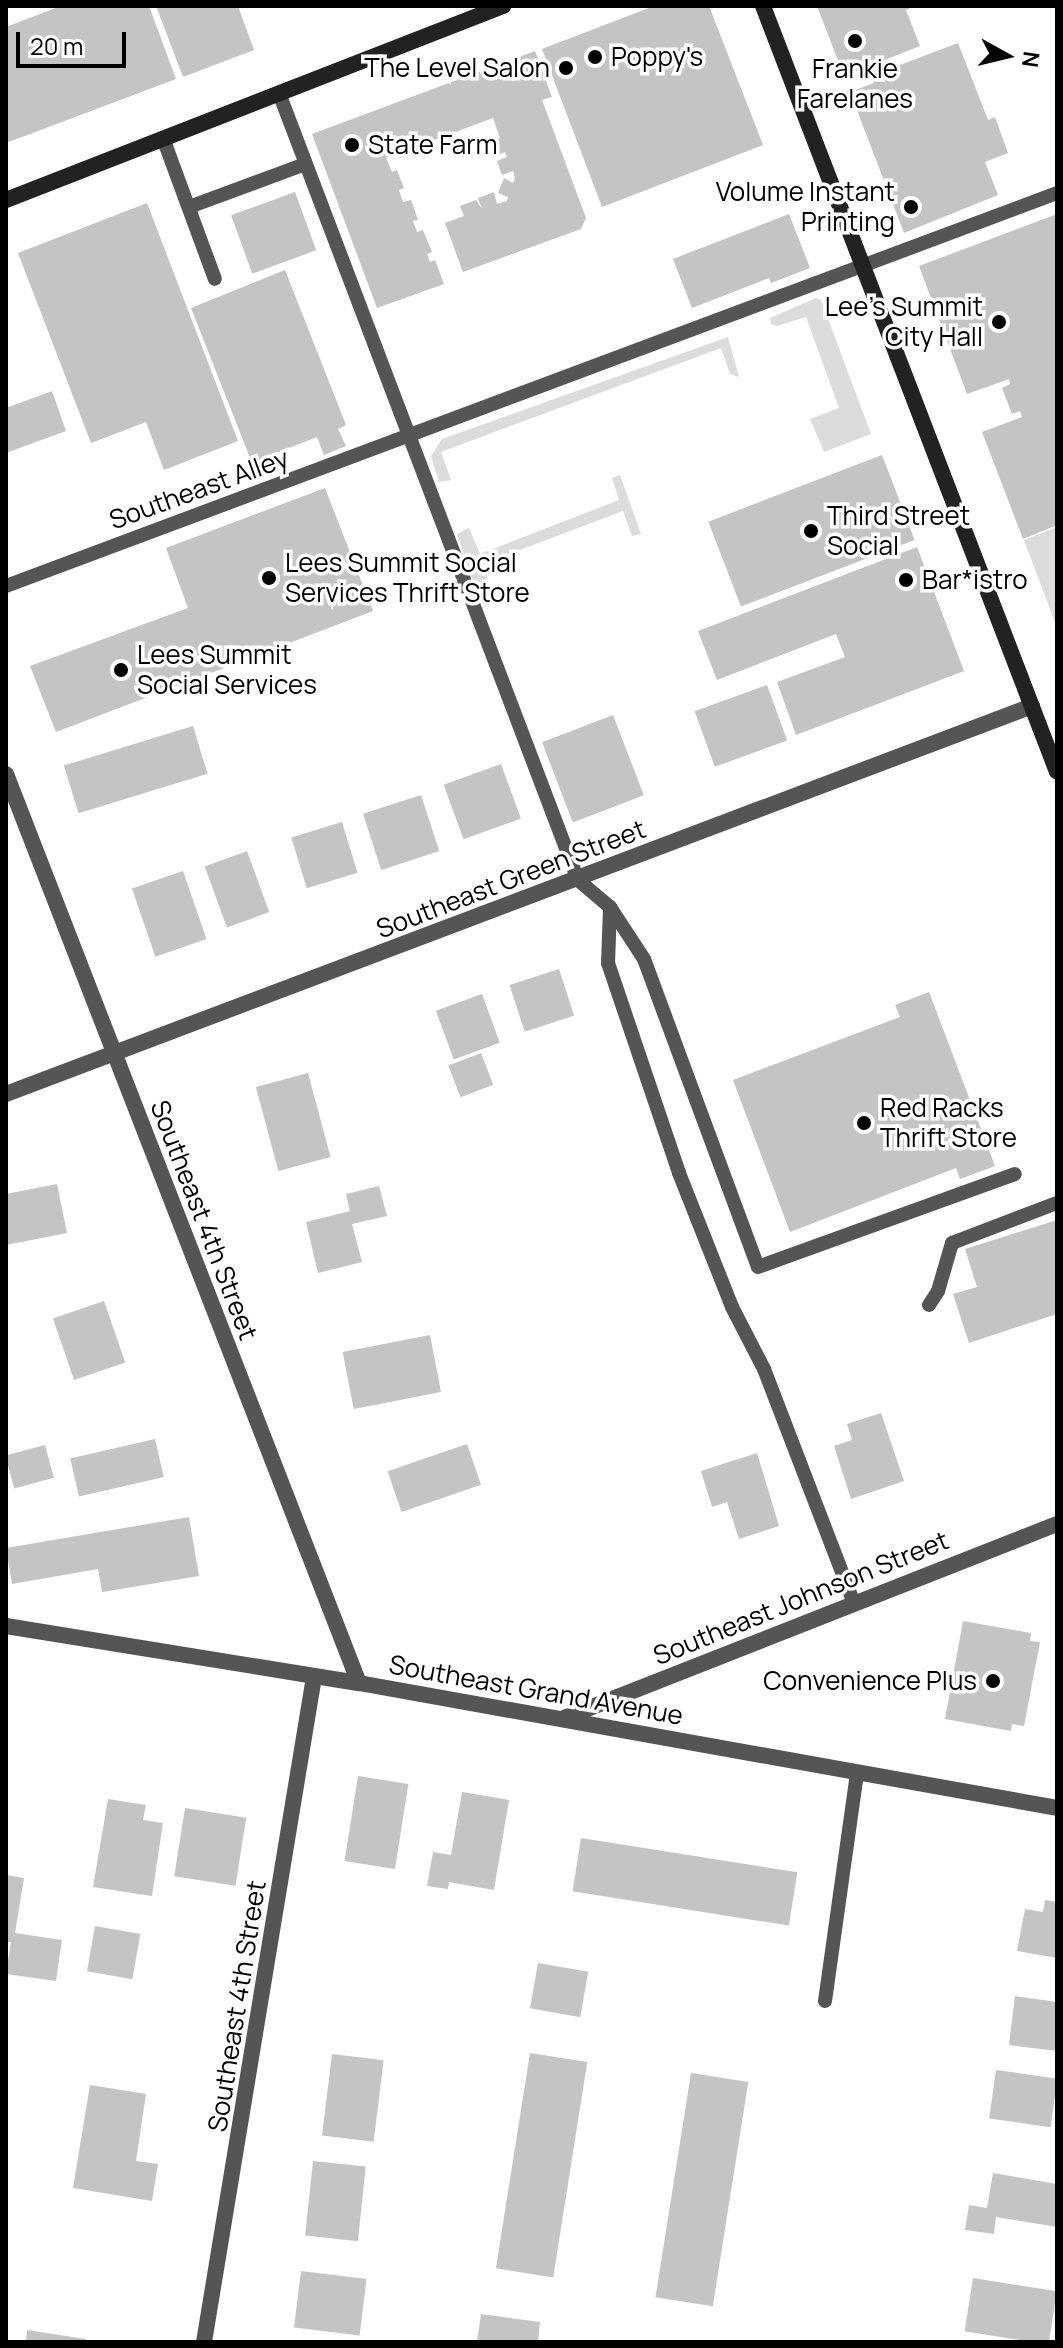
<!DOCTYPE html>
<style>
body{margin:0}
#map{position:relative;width:1063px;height:2348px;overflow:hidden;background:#fff;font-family:Manrope,sans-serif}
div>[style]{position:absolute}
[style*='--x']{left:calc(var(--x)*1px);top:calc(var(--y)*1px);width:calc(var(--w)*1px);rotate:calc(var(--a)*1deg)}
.green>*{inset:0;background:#dcdcdc}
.building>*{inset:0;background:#c4c4c4;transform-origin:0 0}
.lane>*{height:14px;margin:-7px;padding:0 7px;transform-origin:7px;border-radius:7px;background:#555}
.street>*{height:16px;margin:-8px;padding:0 8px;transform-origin:8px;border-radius:8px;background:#555}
.secondary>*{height:16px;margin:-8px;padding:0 8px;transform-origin:8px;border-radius:8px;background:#222}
.dots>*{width:22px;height:22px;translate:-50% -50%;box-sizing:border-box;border:4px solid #fff;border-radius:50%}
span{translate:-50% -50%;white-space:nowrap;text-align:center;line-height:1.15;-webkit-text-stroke:7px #fff;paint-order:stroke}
.poi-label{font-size:26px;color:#000}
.left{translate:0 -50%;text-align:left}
.right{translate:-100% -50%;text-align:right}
.street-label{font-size:26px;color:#000}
.frame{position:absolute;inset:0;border:8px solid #000;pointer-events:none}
.north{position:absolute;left:967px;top:16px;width:80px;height:80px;-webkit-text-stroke:6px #fff;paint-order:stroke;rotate:98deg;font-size:22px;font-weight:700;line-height:32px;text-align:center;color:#000}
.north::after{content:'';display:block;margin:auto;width:28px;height:36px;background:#000;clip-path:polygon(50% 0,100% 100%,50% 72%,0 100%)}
.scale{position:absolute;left:16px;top:32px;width:110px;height:36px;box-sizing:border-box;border:4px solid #000;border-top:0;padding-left:10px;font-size:24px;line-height:28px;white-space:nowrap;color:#000;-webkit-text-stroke:6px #fff;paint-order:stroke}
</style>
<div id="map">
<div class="green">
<i style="clip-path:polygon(816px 298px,821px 300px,871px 434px,824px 452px,810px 419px,839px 408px,806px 317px,777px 326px,771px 324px,770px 318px)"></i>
<i style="clip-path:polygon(728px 337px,739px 377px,730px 374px,721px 348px,441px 452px,451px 480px,439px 482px,431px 456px,442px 439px)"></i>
<i style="clip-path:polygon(620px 475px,641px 534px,632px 536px,623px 511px,483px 564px,491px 590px,476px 590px,457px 534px,469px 528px,480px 554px,619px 500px,612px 478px)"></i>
<i style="clip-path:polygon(1057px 527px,1057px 628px,1024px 540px)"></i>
</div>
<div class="building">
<i style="clip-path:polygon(61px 6px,149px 6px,176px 79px,6px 143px,6px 27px)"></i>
<i style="clip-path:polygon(156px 6px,238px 6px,254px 50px,183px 77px)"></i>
<i style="clip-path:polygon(654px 6px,709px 6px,763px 145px,602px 207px,542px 49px)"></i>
<i style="clip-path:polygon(817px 6px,915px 6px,906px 10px,920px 46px,844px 76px)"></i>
<i style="clip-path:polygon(958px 43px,988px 120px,995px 117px,1008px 153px,985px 162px,998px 195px,904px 233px,850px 92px,874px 83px,871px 76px)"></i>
<i style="clip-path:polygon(535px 51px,552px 97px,542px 100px,586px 218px,581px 229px,463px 272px,445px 223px,464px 216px,460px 206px,476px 200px,482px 209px,478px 198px,494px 192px,497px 204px,507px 201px,508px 197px,498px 193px,504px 178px,513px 183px,515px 178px,513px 171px,502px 175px,497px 161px,507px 157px,505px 152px,496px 156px,490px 142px,500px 138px,493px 118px,386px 158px,392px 172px,397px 170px,404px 188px,399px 190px,403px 202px,411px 200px,418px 220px,413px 221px,417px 232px,423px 230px,432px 252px,427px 254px,430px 262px,435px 260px,444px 284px,377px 308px,312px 134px)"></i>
<i style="left:295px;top:192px;width:62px;height:68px;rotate:70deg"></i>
<i style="clip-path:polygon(147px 203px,238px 441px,164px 470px,146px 422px,91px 443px,18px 253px)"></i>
<i style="clip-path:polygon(789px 214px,810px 268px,771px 283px,769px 278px,692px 308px,673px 259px)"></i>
<i style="clip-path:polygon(1057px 214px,1057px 525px,1023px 539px,982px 432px,1022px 417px,1020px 411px,1012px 414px,1002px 388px,1010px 384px,1009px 379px,967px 394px,919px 266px)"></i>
<i style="clip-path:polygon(285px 270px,346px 425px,338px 429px,346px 446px,324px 455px,317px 437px,276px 453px,281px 463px,256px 473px,191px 308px)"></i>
<i style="clip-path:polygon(52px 391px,66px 431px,6px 453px,6px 408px)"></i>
<i style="left:882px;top:455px;width:91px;height:186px;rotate:69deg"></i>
<i style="clip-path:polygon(325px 488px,373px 611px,56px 732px,30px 666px,188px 608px,166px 548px)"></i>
<i style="clip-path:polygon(917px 547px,964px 671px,796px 735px,777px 682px,845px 657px,836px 634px,717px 680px,698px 631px)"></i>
<i style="left:767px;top:685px;width:59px;height:77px;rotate:70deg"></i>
<i style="left:613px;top:715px;width:86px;height:76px;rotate:69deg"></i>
<i style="left:193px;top:726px;width:50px;height:135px;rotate:73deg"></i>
<i style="left:501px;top:764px;width:58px;height:61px;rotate:70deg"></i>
<i style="left:421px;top:795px;width:59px;height:61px;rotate:72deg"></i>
<i style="left:342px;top:822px;width:53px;height:53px;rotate:73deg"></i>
<i style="left:247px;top:851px;width:65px;height:45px;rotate:70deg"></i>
<i style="left:183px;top:871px;width:72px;height:54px;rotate:71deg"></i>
<i style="left:559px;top:969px;width:49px;height:52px;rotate:72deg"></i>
<i style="clip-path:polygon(929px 992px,995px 1166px,960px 1179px,956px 1168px,790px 1232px,733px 1080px,900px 1017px,895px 1005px)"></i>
<i style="left:482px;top:994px;width:52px;height:49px;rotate:70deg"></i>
<i style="left:481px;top:1053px;width:34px;height:35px;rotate:69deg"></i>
<i style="left:308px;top:1073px;width:87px;height:54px;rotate:75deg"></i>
<i style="clip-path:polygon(57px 1184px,67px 1233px,6px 1245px,6px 1194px)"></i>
<i style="clip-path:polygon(379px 1186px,387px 1216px,352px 1224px,362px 1262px,318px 1273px,306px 1222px,350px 1211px,346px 1194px)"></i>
<i style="clip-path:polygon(1057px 1220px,1057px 1314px,969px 1343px,953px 1294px,977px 1287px,965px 1249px)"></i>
<i style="left:104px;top:1301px;width:65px;height:54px;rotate:71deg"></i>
<i style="left:430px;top:1335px;width:58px;height:89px;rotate:79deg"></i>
<i style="clip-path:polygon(881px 1413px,904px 1481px,851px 1499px,834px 1446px,852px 1440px,847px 1424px)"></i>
<i style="left:155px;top:1439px;width:39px;height:87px;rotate:77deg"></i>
<i style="left:467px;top:1444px;width:43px;height:84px;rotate:71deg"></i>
<i style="left:45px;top:1445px;width:34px;height:41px;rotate:75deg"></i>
<i style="clip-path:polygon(757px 1453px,779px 1526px,739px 1539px,727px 1502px,712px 1507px,701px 1471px)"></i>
<i style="clip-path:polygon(189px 1517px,199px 1576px,102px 1592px,98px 1569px,12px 1584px,6px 1548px)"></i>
<i style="clip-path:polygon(963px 1621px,1031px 1633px,1030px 1641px,1040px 1642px,1024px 1726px,1012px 1724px,1011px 1731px,945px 1719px)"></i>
<i style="left:358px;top:1776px;width:51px;height:86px;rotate:9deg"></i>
<i style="clip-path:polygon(462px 1792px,509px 1800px,494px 1890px,449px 1882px,448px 1889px,427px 1886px,433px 1852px,451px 1855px)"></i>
<i style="clip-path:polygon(108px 1799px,146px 1805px,143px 1820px,163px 1823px,152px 1896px,93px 1887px)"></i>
<i style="left:185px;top:1808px;width:62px;height:69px;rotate:9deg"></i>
<i style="left:581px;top:1838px;width:219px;height:54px;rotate:9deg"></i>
<i style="clip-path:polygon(6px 1875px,24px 1878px,15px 1933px,62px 1940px,56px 1981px,6px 1974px,11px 1942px,6px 1942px)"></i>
<i style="clip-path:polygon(1045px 1900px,1057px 1902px,1057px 1958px,1017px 1951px,1025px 1909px,1043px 1912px)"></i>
<i style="left:95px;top:1926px;width:46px;height:46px;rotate:10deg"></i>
<i style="left:538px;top:1963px;width:51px;height:46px;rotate:10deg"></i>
<i style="clip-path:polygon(1015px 1996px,1057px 2002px,1057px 2051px,1009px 2045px)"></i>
<i style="left:530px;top:2053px;width:58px;height:218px;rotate:9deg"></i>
<i style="left:332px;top:2054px;width:52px;height:82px;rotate:7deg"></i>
<i style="left:996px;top:2070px;width:62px;height:49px;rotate:8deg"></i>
<i style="left:691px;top:2073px;width:58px;height:227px;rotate:9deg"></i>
<i style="clip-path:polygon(90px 2085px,146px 2094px,136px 2161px,158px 2164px,152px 2201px,73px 2188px)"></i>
<i style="left:313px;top:2161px;width:53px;height:75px;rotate:6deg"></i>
<i style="clip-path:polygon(993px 2173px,1057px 2184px,1057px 2227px,996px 2217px,994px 2234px,965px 2230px,969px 2205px,987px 2208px)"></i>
<i style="left:301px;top:2271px;width:66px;height:57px;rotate:7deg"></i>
<i style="left:973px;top:2278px;width:85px;height:54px;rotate:9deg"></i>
<i style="clip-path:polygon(481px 2314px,540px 2322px,538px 2342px,477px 2342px)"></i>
<i style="clip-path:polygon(27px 2330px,86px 2339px,85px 2342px,26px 2342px)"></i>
</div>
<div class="lane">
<i style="--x:279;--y:93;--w:842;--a:69.2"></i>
<i style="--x:578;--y:880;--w:42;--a:40.2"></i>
<i style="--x:610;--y:907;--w:56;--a:92"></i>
<i style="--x:608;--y:963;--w:222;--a:71.3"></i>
<i style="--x:679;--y:1173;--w:144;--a:68.4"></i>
<i style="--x:732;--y:1307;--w:70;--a:62.7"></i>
<i style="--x:764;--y:1369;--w:248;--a:69"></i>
<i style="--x:163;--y:138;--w:150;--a:69.8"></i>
<i style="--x:189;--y:207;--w:124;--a:-20.3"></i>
<i style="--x:6;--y:586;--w:1122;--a:-20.5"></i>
<i style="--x:610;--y:907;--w:62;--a:56.8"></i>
<i style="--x:644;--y:959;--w:328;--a:69.7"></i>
<i style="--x:758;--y:1267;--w:273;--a:-19.9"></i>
<i style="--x:929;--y:1305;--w:17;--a:-57"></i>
<i style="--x:938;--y:1291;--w:50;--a:-73.7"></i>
<i style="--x:952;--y:1243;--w:112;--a:-20.9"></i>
<i style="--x:825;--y:2001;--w:231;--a:-82"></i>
</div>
<div class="street">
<i style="--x:6;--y:774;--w:975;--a:68.78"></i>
<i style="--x:6;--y:1094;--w:1097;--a:-20.71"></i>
<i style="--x:6;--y:1626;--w:358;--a:9.2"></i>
<i style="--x:359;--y:1683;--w:709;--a:10.15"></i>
<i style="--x:564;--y:1718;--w:530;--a:-21.48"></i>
<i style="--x:204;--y:2342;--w:674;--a:-80.61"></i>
</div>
<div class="secondary">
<i style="--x:763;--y:6;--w:820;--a:69"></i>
<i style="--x:6;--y:200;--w:534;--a:-21.32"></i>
</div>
<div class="dots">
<i style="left:855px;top:41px;background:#000"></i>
<i style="left:595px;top:57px;background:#000"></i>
<i style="left:566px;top:68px;background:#000"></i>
<i style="left:352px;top:145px;background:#000"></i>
<i style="left:911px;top:207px;background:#000"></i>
<i style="left:999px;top:322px;background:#000"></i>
<i style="left:811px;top:531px;background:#000"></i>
<i style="left:269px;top:578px;background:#000"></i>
<i style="left:906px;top:580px;background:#000"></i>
<i style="left:121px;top:670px;background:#000"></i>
<i style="left:864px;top:1123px;background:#000"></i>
<i style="left:993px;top:1681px;background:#000"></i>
</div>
<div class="poi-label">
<span class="left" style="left:611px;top:57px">Poppy's</span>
<span class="right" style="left:550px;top:68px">The Level Salon</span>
<span style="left:855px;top:84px">Frankie<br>Farelanes</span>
<span class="left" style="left:368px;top:145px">State Farm</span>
<span class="right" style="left:895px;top:207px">Volume Instant<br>Printing</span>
<span class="right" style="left:983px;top:322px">Lee's Summit<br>City Hall</span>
<span class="left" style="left:827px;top:531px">Third Street<br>Social</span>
<span class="left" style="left:285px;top:578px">Lees Summit Social<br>Services Thrift Store</span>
<span class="left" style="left:922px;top:580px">Bar*istro</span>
<span class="left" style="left:137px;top:670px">Lees Summit<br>Social Services</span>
<span class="left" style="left:880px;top:1123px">Red Racks<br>Thrift Store</span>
<span class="right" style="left:977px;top:1681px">Convenience Plus</span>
</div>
<div class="street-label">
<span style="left:199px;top:489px;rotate:-20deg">Southeast Alley</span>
<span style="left:511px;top:879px;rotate:-21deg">Southeast Green Street</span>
<span style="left:204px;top:1220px;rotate:69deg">Southeast 4th Street</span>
<span style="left:801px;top:1598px;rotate:-22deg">Southeast Johnson Street</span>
<span style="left:536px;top:1690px;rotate:10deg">Southeast Grand Avenue</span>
<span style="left:237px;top:2006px;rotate:-81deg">Southeast 4th Street</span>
</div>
<div class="frame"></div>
<div class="north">N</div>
<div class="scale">20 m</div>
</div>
